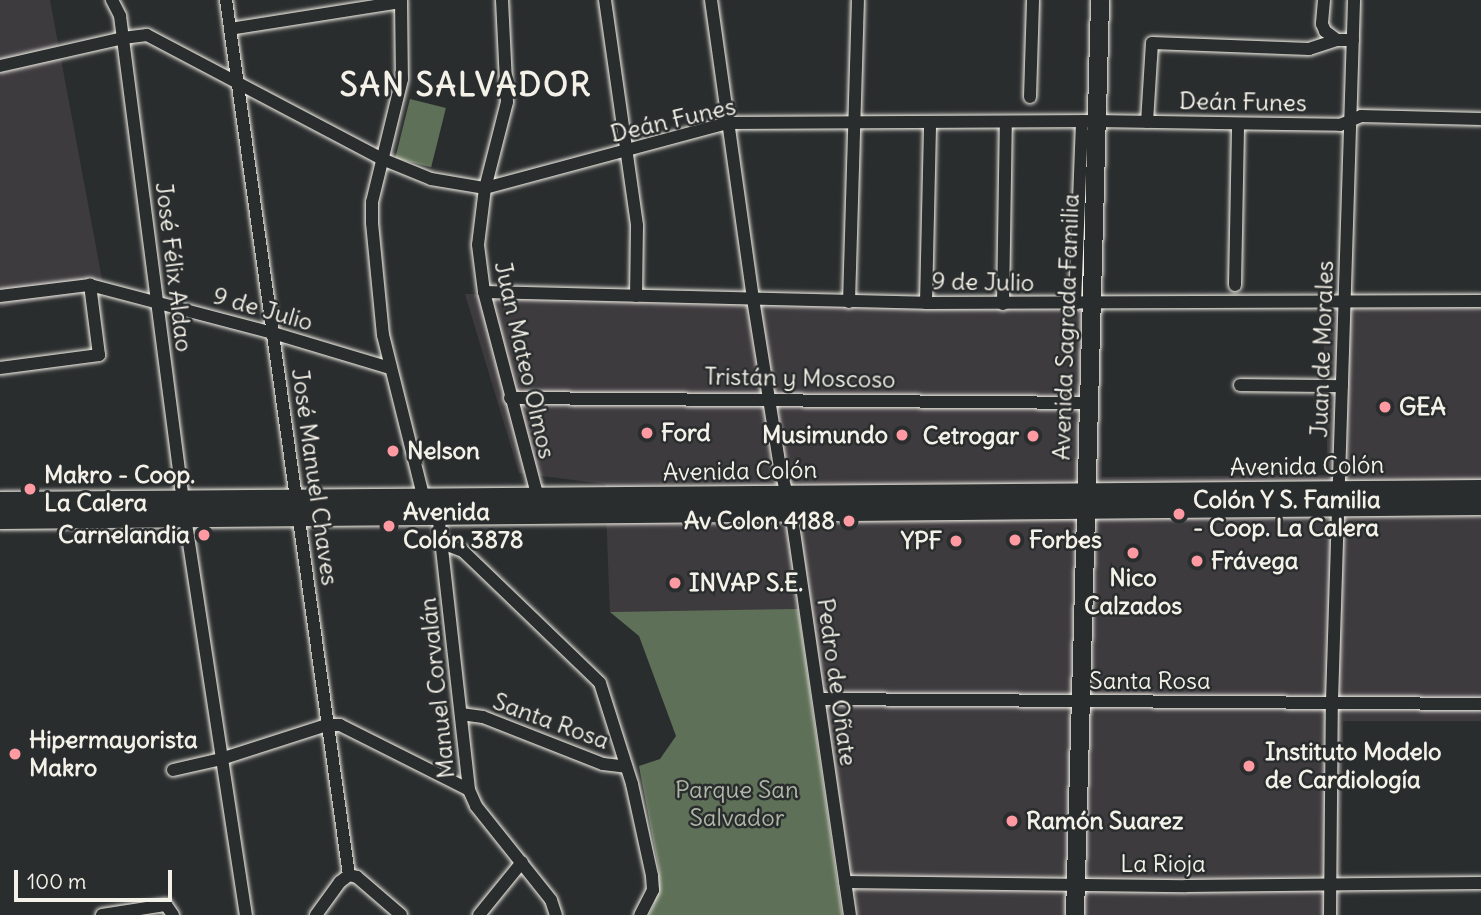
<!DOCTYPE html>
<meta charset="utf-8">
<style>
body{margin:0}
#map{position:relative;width:1481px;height:915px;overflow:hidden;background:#2a2d2e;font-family:Delius,sans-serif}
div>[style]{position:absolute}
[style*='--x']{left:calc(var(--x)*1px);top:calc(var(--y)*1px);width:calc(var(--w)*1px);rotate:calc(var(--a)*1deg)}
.built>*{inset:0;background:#3e3b3f}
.green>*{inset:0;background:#5f7058;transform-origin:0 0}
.roads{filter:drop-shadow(0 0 2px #f4f1e8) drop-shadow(0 0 2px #f4f1e8)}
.minor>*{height:12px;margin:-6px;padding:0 6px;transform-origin:6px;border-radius:6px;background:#2a2d2e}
.secondary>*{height:18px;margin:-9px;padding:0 9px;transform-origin:9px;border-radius:9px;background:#2a2d2e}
.primary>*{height:19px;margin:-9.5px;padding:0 9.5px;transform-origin:9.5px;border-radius:9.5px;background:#2a2d2e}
.dots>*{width:19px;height:19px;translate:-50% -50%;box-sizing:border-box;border:4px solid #2a2d2e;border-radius:50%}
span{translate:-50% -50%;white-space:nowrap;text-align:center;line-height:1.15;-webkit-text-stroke:5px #2a2d2e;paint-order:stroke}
.street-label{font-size:24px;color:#f4f1e8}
.poi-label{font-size:24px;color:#f4f1e8;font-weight:700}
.left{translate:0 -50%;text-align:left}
.right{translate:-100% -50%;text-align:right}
.park-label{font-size:24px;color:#b1b7a7}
.district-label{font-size:32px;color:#f4f1e8;font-weight:700;letter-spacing:2px}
.scale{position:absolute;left:14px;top:870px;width:158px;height:32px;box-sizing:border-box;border:4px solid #f4f1e8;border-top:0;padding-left:9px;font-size:21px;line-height:24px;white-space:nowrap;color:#f4f1e8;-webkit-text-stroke:5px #2a2d2e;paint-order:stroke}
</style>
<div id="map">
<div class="built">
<i style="clip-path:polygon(0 0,50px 0,104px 290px,0 308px)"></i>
<i style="clip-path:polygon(1322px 293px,1481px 296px,1481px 721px,1343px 721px,1341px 915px,859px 915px,808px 610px,610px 612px,605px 484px,519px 473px,465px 294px,1092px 304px,1101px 315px,1102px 477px,1328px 475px)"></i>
</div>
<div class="green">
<i style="left:410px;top:99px;width:37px;height:61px;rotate:14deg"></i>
<i style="clip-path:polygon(798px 609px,842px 915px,649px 915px,654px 904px,659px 871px,639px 766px,660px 759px,676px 736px,639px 636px,610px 612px)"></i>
</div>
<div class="roads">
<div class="minor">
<i style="--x:112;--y:0;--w:18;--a:63"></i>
<i style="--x:120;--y:16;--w:489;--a:82.6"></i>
<i style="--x:226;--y:0;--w:884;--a:82"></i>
<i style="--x:401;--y:0;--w:79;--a:89.3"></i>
<i style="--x:402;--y:79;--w:127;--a:103.7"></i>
<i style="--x:372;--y:202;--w:21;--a:90"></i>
<i style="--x:372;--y:223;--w:113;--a:84.4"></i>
<i style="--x:383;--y:335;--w:166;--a:76"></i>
<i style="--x:502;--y:0;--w:102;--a:87.2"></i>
<i style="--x:507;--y:102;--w:89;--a:104.3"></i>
<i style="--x:485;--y:188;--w:57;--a:97"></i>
<i style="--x:478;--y:245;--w:47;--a:82.7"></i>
<i style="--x:484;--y:292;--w:213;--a:75.3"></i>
<i style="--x:605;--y:0;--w:228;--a:81.9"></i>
<i style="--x:637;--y:226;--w:70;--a:90.8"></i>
<i style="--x:711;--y:0;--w:302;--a:82"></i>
<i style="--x:753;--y:299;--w:170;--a:80.9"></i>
<i style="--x:780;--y:467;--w:45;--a:76"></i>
<i style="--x:791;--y:511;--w:408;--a:81.7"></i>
<i style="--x:1324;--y:0;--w:24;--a:95"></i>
<i style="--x:1322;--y:24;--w:8;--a:67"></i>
<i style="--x:1325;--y:31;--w:15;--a:37"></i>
<i style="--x:230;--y:29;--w:173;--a:-9"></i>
<i style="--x:0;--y:66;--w:126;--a:-12.8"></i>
<i style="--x:123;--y:38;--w:24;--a:-7"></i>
<i style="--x:147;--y:35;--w:266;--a:27.8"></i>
<i style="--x:382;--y:159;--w:53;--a:22.2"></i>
<i style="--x:431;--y:179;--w:55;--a:9.5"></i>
<i style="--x:485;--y:188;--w:252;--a:-15"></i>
<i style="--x:728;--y:123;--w:367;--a:-0.3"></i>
<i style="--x:1095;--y:121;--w:245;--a:0.9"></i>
<i style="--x:1340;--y:125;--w:23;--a:-23"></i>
<i style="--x:1361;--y:116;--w:120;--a:1.4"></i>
<i style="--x:1030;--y:97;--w:97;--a:-88.2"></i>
<i style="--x:1147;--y:122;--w:79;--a:-86.4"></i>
<i style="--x:1152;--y:43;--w:157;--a:2.2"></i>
<i style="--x:1309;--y:49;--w:29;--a:-18"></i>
<i style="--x:1337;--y:40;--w:16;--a:0"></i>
<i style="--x:1235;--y:285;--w:161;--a:-88.9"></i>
<i style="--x:484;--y:292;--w:442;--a:1.4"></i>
<i style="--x:926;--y:303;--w:555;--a:-0.21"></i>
<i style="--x:0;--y:296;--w:91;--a:-7"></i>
<i style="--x:90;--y:285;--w:189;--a:14.7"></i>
<i style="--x:273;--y:333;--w:122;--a:16.7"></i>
<i style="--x:849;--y:302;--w:302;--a:-88.3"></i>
<i style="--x:926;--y:303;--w:181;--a:-88.7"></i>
<i style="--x:1003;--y:304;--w:182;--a:-89.1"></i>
<i style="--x:1075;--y:304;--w:183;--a:-87.8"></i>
<i style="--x:0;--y:368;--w:100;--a:-7.5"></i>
<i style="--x:99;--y:355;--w:71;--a:-97.3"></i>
<i style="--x:1240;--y:385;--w:102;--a:0.6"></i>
<i style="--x:510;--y:398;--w:579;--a:0.49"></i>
<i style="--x:438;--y:513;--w:279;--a:83.6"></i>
<i style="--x:469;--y:790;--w:17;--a:66"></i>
<i style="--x:476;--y:806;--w:120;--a:51.4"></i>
<i style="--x:551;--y:900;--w:16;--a:72"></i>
<i style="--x:185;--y:517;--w:403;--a:81.3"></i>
<i style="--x:442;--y:543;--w:22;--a:21"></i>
<i style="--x:463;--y:551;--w:190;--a:43.9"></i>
<i style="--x:600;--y:683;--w:106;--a:72.4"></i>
<i style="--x:632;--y:784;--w:94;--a:77.7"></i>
<i style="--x:652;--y:876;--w:14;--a:86"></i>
<i style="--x:653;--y:890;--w:28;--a:117"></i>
<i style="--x:819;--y:699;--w:662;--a:0.43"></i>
<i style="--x:461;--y:714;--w:22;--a:8"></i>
<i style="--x:483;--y:717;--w:129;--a:21.4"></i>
<i style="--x:603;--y:764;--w:23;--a:7"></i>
<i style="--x:173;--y:770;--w:49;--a:-12.9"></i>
<i style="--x:221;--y:759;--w:111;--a:-17.8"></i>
<i style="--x:327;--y:725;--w:13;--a:0"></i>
<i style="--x:340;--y:725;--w:144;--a:26.7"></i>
<i style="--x:845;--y:882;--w:341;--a:0.7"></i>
<i style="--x:1186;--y:886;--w:295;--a:-0.6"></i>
<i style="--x:102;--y:915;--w:65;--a:-8.9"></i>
<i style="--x:166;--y:905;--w:12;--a:55"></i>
<i style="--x:316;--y:915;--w:41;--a:-54"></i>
<i style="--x:340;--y:882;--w:11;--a:-38"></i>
<i style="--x:349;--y:875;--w:8;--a:14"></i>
<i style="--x:357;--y:877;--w:58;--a:40.8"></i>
<i style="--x:479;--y:915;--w:68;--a:-50.9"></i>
<i style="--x:1330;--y:915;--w:214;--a:-89.5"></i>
<i style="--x:1332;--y:701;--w:701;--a:-88.2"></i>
</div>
<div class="secondary">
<i style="--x:1075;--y:915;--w:915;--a:-88.43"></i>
</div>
<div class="primary">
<i style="--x:0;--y:501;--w:1481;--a:-0.46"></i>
<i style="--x:0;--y:519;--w:1481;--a:-0.54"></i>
</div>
</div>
<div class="dots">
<i style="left:1385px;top:407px;background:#ff9aa2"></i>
<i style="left:647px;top:433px;background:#ff9aa2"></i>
<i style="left:902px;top:435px;background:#ff9aa2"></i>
<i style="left:1033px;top:436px;background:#ff9aa2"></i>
<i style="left:393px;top:451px;background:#ff9aa2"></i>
<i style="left:30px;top:489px;background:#ff9aa2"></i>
<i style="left:1179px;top:514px;background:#ff9aa2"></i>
<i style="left:849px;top:521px;background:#ff9aa2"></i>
<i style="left:389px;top:526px;background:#ff9aa2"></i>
<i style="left:204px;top:535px;background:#ff9aa2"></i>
<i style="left:1015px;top:540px;background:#ff9aa2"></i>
<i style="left:956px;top:541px;background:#ff9aa2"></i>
<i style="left:1133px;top:553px;background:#ff9aa2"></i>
<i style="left:1197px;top:561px;background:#ff9aa2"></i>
<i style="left:675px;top:583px;background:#ff9aa2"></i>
<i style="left:15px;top:754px;background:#ff9aa2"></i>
<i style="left:1249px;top:766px;background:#ff9aa2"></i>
<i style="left:1012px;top:821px;background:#ff9aa2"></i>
</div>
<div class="street-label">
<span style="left:1243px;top:102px;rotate:1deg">Deán Funes</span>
<span style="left:673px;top:120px;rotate:-13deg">Deán Funes</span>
<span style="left:174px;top:267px;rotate:83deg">José Félix Aldao</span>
<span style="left:983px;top:282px;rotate:1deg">9 de Julio</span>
<span style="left:263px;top:309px;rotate:16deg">9 de Julio</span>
<span style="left:1066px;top:327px;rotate:-88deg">Avenida Sagrada Familia</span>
<span style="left:1322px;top:349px;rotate:-88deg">Juan de Morales</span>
<span style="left:525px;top:360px;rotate:77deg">Juan Mateo Olmos</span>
<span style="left:800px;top:378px;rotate:1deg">Tristán y Moscoso</span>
<span style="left:1307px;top:466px;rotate:-1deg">Avenida Colón</span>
<span style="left:740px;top:471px;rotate:-1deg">Avenida Colón</span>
<span style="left:315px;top:477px;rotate:82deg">José Manuel Chaves</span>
<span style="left:1150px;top:681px">Santa Rosa</span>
<span style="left:837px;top:682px;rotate:82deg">Pedro de Oñate</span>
<span style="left:437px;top:688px;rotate:-96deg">Manuel Corvalán</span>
<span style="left:551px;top:721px;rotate:20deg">Santa Rosa</span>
<span style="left:1163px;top:864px">La Rioja</span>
</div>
<div class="poi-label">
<span class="left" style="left:1399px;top:407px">GEA</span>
<span class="left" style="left:661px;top:433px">Ford</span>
<span class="right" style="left:888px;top:435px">Musimundo</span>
<span class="right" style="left:1019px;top:436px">Cetrogar</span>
<span class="left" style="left:407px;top:451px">Nelson</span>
<span class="left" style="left:44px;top:489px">Makro - Coop.<br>La Calera</span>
<span class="left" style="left:1193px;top:514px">Colón Y S. Familia<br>- Coop. La Calera</span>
<span class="left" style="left:403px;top:526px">Avenida<br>Colón 3878</span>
<span class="right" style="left:835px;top:521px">Av Colon 4188</span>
<span class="right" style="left:190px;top:535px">Carnelandia</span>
<span class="left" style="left:1029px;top:540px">Forbes</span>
<span class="right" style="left:942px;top:541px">YPF</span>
<span class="left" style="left:1211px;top:561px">Frávega</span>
<span style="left:1133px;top:592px">Nico<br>Calzados</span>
<span class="left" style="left:689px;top:583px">INVAP S.E.</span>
<span class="left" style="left:29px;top:754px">Hipermayorista<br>Makro</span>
<span class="left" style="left:1265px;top:766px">Instituto Modelo<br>de Cardiología</span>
<span class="left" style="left:1026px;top:821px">Ramón Suarez</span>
</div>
<div class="park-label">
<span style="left:737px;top:804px">Parque San<br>Salvador</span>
</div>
<div class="district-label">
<span style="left:466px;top:85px">SAN SALVADOR</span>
</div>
<div class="scale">100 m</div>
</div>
